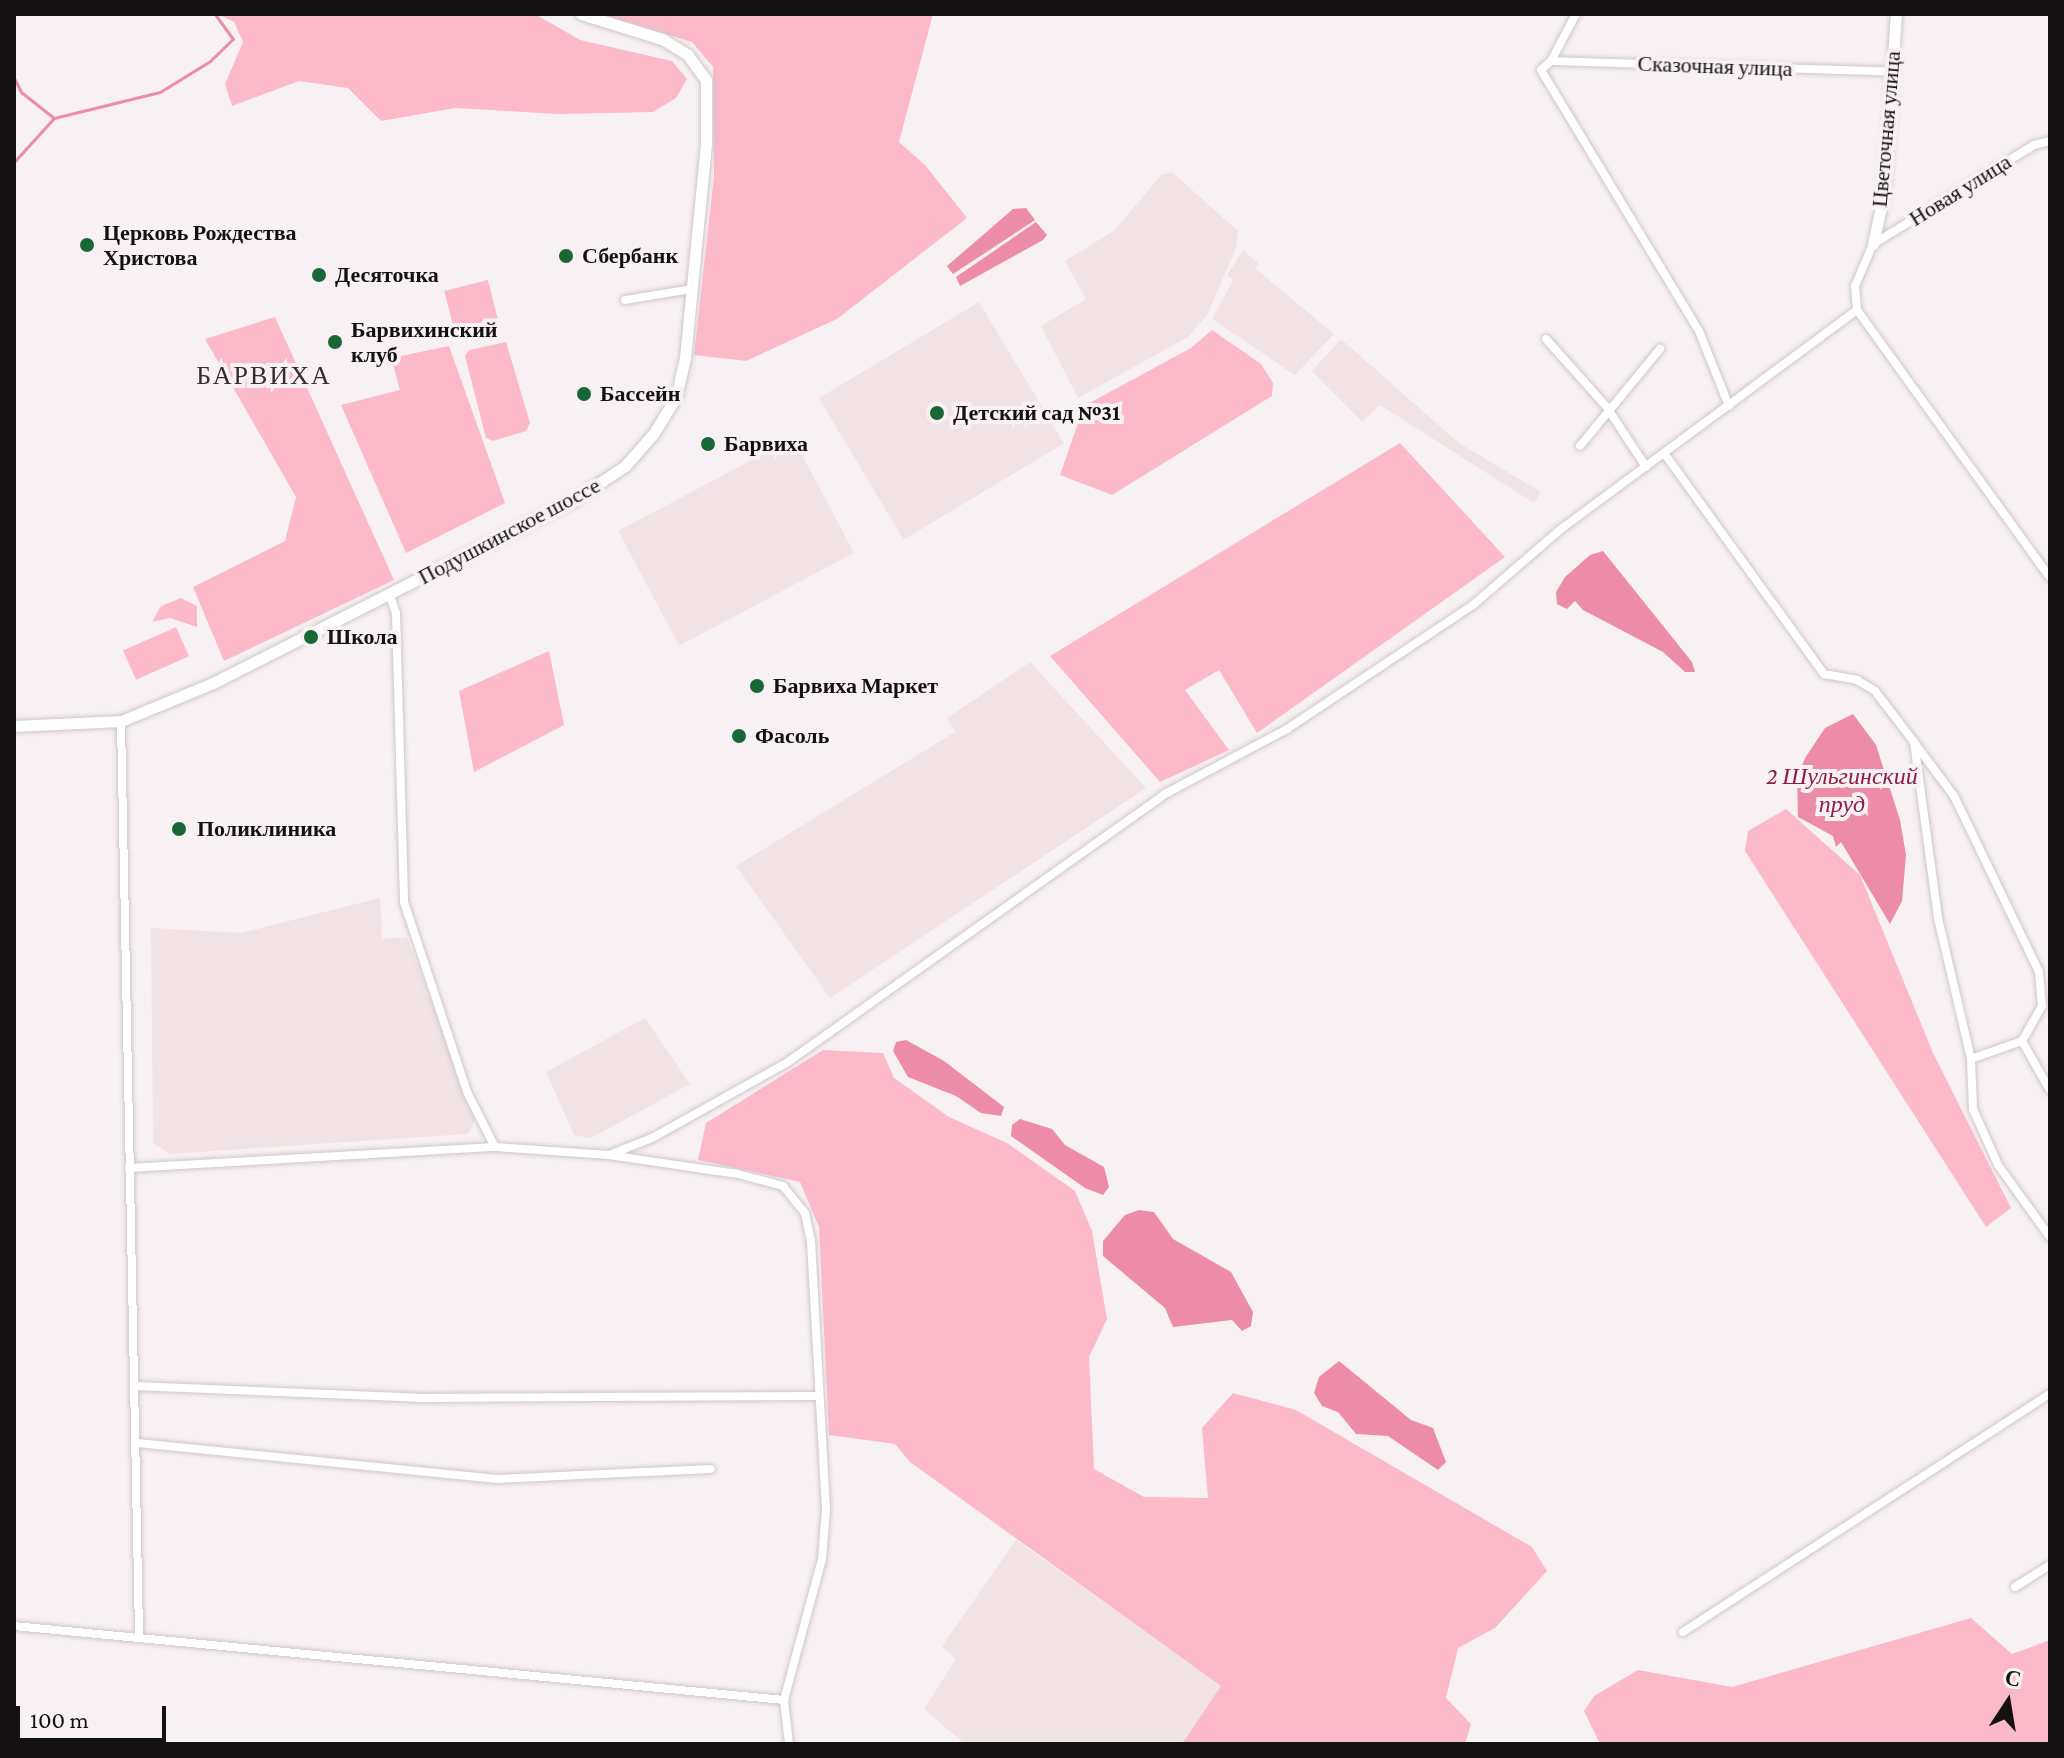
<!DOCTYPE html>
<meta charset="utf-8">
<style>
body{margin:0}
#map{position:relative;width:2064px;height:1758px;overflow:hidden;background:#f8f1f3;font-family:"Crimson Pro",serif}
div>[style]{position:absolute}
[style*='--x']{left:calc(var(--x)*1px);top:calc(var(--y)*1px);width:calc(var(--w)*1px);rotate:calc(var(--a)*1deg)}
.built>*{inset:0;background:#f1e2e6;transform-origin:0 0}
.green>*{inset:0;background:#fcb9ca;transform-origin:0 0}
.water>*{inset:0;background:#ec8ca8}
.stream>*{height:3px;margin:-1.5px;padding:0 1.5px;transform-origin:1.5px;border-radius:1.5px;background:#ec8ca8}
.roads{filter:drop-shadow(0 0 2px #cec7c9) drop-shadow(0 0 2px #cec7c9)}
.street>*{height:8px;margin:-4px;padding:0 4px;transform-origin:4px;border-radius:4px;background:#fff}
.secondary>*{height:11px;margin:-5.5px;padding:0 5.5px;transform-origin:5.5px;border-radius:5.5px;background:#fff}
.dots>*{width:22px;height:22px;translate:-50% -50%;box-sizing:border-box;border:4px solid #f8f1f3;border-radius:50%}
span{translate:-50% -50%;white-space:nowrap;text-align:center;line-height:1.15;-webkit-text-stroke:8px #f8f1f3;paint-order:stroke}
.street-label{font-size:22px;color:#131112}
.poi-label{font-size:22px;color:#131112;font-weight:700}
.left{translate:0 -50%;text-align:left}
.water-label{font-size:24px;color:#8d1d4b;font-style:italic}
.quarter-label{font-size:26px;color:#322d2f;letter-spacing:2px}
.frame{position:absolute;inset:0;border:16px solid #131112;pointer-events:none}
.north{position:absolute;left:1968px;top:1662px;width:80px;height:80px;-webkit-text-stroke:6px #f8f1f3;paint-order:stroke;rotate:12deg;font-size:22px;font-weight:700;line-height:32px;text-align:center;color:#131112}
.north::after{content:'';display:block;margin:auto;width:28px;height:36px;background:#131112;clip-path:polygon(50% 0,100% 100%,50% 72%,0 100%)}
.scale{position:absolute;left:16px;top:1706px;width:150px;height:36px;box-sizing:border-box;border:4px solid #131112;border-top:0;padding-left:10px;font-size:24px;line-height:28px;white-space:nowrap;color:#131112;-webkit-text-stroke:6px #f8f1f3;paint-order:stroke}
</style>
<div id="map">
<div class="built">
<i style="clip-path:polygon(1172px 172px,1238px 231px,1236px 248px,1207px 315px,1188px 337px,1078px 398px,1041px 326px,1086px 299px,1065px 261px,1115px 230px,1161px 175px)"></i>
<i style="clip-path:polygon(1243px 250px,1258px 263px,1256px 269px,1334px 334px,1295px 375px,1212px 319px,1233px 280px,1227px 275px)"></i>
<i style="left:979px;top:302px;width:165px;height:187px;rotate:59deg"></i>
<i style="clip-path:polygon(1341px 339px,1459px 443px,1541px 492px,1534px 503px,1380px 405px,1362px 422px,1312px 371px)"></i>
<i style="left:793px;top:438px;width:130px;height:198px;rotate:62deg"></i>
<i style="clip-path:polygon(1030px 662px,1146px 788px,830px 998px,736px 866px,955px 732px,947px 718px)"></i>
<i style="clip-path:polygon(380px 898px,382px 939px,407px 937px,475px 1120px,468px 1134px,170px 1154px,153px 1143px,151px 928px,241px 933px)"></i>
<i style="clip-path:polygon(645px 1018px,690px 1084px,591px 1138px,574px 1135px,546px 1072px)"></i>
<i style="clip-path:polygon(1016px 1540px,1222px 1686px,1182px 1744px,965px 1744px,924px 1709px,956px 1659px,942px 1646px)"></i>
</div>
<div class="green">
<i style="clip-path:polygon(217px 14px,535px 14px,580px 40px,672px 61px,687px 79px,676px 98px,653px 112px,558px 114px,455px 108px,381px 121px,348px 88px,299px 81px,232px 106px,225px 84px,243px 42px,234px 22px)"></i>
<i style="clip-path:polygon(600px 14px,933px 14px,899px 142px,925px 165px,967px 218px,837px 319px,746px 361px,694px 355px,714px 176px,713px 67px,692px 42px)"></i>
<i style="left:488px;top:280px;width:46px;height:45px;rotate:76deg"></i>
<i style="clip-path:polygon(275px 317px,394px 580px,224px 661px,193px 587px,285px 541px,296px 497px,205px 339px)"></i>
<i style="clip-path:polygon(1212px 330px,1261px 364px,1273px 383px,1272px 396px,1112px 495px,1060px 475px,1084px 406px,1191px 348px)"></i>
<i style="clip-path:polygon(506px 342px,530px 423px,526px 431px,493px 441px,486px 438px,465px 356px,469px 350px)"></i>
<i style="clip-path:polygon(449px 346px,505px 503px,406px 553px,341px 405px,400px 390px,391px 358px)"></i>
<i style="clip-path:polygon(1400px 443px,1505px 557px,1257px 733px,1219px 670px,1185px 690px,1229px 750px,1160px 782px,1050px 656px)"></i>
<i style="clip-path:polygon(181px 598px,197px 606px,197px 627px,170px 618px,152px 622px,161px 606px)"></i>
<i style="left:176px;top:627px;width:32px;height:58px;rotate:66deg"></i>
<i style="clip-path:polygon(549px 651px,564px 725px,474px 772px,459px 691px)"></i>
<i style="clip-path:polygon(1786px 809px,1860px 875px,1933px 1053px,2011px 1208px,1986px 1227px,1745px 851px,1748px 831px)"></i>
<i style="clip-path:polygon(823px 1050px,883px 1053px,894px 1078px,949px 1117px,1007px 1143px,1075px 1191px,1092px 1231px,1107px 1319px,1089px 1357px,1094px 1469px,1144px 1497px,1208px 1498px,1202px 1428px,1233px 1393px,1296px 1410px,1532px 1547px,1547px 1571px,1495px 1628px,1458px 1648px,1446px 1698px,1471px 1724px,1465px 1744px,1182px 1744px,1221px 1686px,910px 1462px,895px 1444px,829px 1435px,819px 1227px,800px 1182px,698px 1160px,706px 1123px)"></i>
<i style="clip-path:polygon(1971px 1618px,2012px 1654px,2050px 1640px,2050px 1744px,1600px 1744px,1584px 1711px,1594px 1696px,1638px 1670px,1732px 1687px)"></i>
</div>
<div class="water">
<i style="clip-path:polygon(1026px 208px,1035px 220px,953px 274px,947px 266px,1013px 209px)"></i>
<i style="clip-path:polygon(1036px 222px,1047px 235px,1043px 240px,960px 286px,956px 277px)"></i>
<i style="clip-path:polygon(1603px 551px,1692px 662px,1695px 672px,1685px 672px,1663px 652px,1583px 610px,1575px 601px,1567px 609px,1557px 604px,1556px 592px,1565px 577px,1590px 555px)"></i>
<i style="clip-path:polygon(1853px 714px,1876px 745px,1900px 820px,1906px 855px,1902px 901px,1890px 924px,1841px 842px,1836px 847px,1833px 836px,1798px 817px,1797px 779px,1805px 758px,1825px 728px)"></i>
<i style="clip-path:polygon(906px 1040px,944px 1061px,1004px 1107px,1001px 1116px,981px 1113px,956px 1096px,908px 1077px,893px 1051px,896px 1042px)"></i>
<i style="clip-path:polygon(1020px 1119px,1052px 1129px,1065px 1145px,1104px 1167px,1109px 1187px,1103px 1195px,1085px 1188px,1011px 1136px,1012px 1125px)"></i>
<i style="clip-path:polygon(1139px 1210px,1154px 1212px,1173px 1239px,1231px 1272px,1253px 1312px,1251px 1326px,1242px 1331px,1232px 1320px,1173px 1327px,1165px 1308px,1103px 1256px,1103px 1241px,1125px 1215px)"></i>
<i style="clip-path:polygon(1339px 1361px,1411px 1420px,1433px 1428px,1446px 1462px,1438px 1470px,1388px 1436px,1356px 1434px,1338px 1412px,1322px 1406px,1314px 1393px,1319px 1377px)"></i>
</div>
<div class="stream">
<i style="--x:14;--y:78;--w:16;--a:63"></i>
<i style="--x:21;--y:92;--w:42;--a:38.2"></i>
<i style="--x:54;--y:118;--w:109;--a:-13.8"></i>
<i style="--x:160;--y:92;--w:59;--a:-31.8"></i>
<i style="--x:210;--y:61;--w:32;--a:-44"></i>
<i style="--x:233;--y:39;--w:31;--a:-126"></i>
<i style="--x:14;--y:162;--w:59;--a:-47.7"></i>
</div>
<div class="roads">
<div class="street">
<i style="--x:1551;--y:61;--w:53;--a:-62"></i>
<i style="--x:2050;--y:141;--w:16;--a:166"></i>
<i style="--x:2034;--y:145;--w:189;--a:148.4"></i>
<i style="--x:1873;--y:244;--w:46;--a:113.2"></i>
<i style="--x:1855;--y:286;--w:24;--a:85"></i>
<i style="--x:1857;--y:310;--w:330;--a:54.2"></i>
<i style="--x:625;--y:300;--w:68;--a:-9.3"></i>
<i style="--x:1546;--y:339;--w:90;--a:48.2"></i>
<i style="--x:1606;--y:406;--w:73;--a:56.7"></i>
<i style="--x:1729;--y:406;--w:81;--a:-111.8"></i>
<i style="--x:1699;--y:331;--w:305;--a:-121.2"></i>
<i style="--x:1541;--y:70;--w:13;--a:-42"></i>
<i style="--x:1551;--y:61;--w:342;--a:1.8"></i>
<i style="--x:1580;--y:446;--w:126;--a:-50.5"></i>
<i style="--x:1664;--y:453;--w:273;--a:54.1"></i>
<i style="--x:1824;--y:674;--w:34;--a:10"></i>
<i style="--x:1857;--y:680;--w:21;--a:31"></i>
<i style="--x:1875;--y:691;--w:64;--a:52.6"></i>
<i style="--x:1914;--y:742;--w:178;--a:82.2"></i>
<i style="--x:1938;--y:918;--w:145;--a:76.8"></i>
<i style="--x:1971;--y:1059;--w:50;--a:87.7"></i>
<i style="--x:1973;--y:1109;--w:61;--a:65.9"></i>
<i style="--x:1998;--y:1165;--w:89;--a:54.2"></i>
<i style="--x:389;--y:593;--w:21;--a:71"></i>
<i style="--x:396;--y:613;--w:289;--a:88.4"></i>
<i style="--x:404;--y:902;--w:202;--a:71.6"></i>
<i style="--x:468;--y:1094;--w:59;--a:63"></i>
<i style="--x:121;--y:721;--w:916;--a:88.87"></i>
<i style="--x:1916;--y:745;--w:64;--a:53.3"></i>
<i style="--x:1954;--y:796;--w:195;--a:64.2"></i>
<i style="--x:2039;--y:972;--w:34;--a:85"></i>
<i style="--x:2042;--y:1006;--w:40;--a:119.7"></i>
<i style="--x:2022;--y:1041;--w:56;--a:60.3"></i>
<i style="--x:1971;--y:1059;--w:54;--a:-19.4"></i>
<i style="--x:609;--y:1155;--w:46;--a:-21.6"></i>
<i style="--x:652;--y:1138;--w:156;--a:-29.2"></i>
<i style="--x:788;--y:1062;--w:463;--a:-35.4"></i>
<i style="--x:1165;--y:794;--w:138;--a:-28"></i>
<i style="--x:1287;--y:729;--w:224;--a:-33.7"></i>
<i style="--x:1473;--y:605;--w:116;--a:-40.8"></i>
<i style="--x:1561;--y:529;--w:368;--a:-36.5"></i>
<i style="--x:129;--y:1168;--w:367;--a:-3.3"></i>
<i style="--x:495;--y:1147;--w:114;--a:4"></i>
<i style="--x:609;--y:1155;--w:130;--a:8.4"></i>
<i style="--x:738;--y:1174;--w:47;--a:14.9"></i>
<i style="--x:783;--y:1186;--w:35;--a:51"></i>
<i style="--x:805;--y:1213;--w:29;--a:78"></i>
<i style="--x:811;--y:1241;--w:269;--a:86.8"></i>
<i style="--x:826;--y:1510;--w:49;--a:94.7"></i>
<i style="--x:822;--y:1559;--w:146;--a:105.1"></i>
<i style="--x:784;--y:1700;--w:44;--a:83.5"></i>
<i style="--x:136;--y:1386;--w:282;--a:2.4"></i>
<i style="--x:418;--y:1398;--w:398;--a:-0.3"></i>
<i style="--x:137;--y:1443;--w:362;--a:5.7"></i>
<i style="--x:497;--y:1479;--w:214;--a:-2.7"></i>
<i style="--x:2015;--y:1587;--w:41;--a:-32.2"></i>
<i style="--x:14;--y:1626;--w:774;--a:5.49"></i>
<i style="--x:1683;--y:1632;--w:437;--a:-33"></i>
</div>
<div class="secondary">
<i style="--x:1873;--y:244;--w:52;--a:-77.8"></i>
<i style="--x:1884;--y:193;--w:179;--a:-86.2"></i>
<i style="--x:14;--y:726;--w:107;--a:-2.7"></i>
<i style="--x:121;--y:721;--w:100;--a:-22.4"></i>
<i style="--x:213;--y:683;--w:402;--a:-26.9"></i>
<i style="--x:572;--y:501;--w:64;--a:-33.4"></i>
<i style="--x:625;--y:466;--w:44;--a:-48.7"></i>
<i style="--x:654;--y:433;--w:42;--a:-58.6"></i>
<i style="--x:676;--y:397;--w:40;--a:-77"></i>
<i style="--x:685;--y:358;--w:214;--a:-84.4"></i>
<i style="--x:706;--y:145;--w:65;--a:-90"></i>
<i style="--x:706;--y:80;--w:31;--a:-126"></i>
<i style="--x:688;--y:55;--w:31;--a:-148"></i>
<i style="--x:662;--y:39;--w:85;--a:-162.8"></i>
</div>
</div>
<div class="dots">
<i style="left:87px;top:245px;background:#196736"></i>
<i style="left:566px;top:256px;background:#196736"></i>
<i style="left:319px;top:275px;background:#196736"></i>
<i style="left:335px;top:342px;background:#196736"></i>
<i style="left:584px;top:394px;background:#196736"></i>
<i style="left:937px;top:413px;background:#196736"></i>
<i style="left:708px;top:444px;background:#196736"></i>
<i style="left:311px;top:637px;background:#196736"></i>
<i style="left:757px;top:686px;background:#196736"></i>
<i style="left:739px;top:736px;background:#196736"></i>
<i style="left:179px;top:829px;background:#196736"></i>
</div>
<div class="street-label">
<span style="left:1715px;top:66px;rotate:2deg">Сказочная улица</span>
<span style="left:1886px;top:129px;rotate:-85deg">Цветочная улица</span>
<span style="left:1960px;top:190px;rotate:-32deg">Новая улица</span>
<span style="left:509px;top:531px;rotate:-28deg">Подушкинское шоссе</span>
</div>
<div class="poi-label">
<span class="left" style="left:103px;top:245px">Церковь Рождества<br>Христова</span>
<span class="left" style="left:582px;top:256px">Сбербанк</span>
<span class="left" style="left:335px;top:275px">Десяточка</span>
<span class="left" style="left:351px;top:342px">Барвихинский<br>клуб</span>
<span class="left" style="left:600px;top:394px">Бассейн</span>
<span class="left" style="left:953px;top:413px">Детский сад №31</span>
<span class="left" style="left:724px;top:444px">Барвиха</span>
<span class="left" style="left:327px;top:637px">Школа</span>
<span class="left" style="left:773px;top:686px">Барвиха Маркет</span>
<span class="left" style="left:755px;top:736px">Фасоль</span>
<span class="left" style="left:197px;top:829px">Поликлиника</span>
</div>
<div class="water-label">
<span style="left:1842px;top:790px">2 Шульгинский<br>пруд</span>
</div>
<div class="quarter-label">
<span style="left:264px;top:376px">БАРВИХА</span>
</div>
<div class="frame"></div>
<div class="north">С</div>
<div class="scale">100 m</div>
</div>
